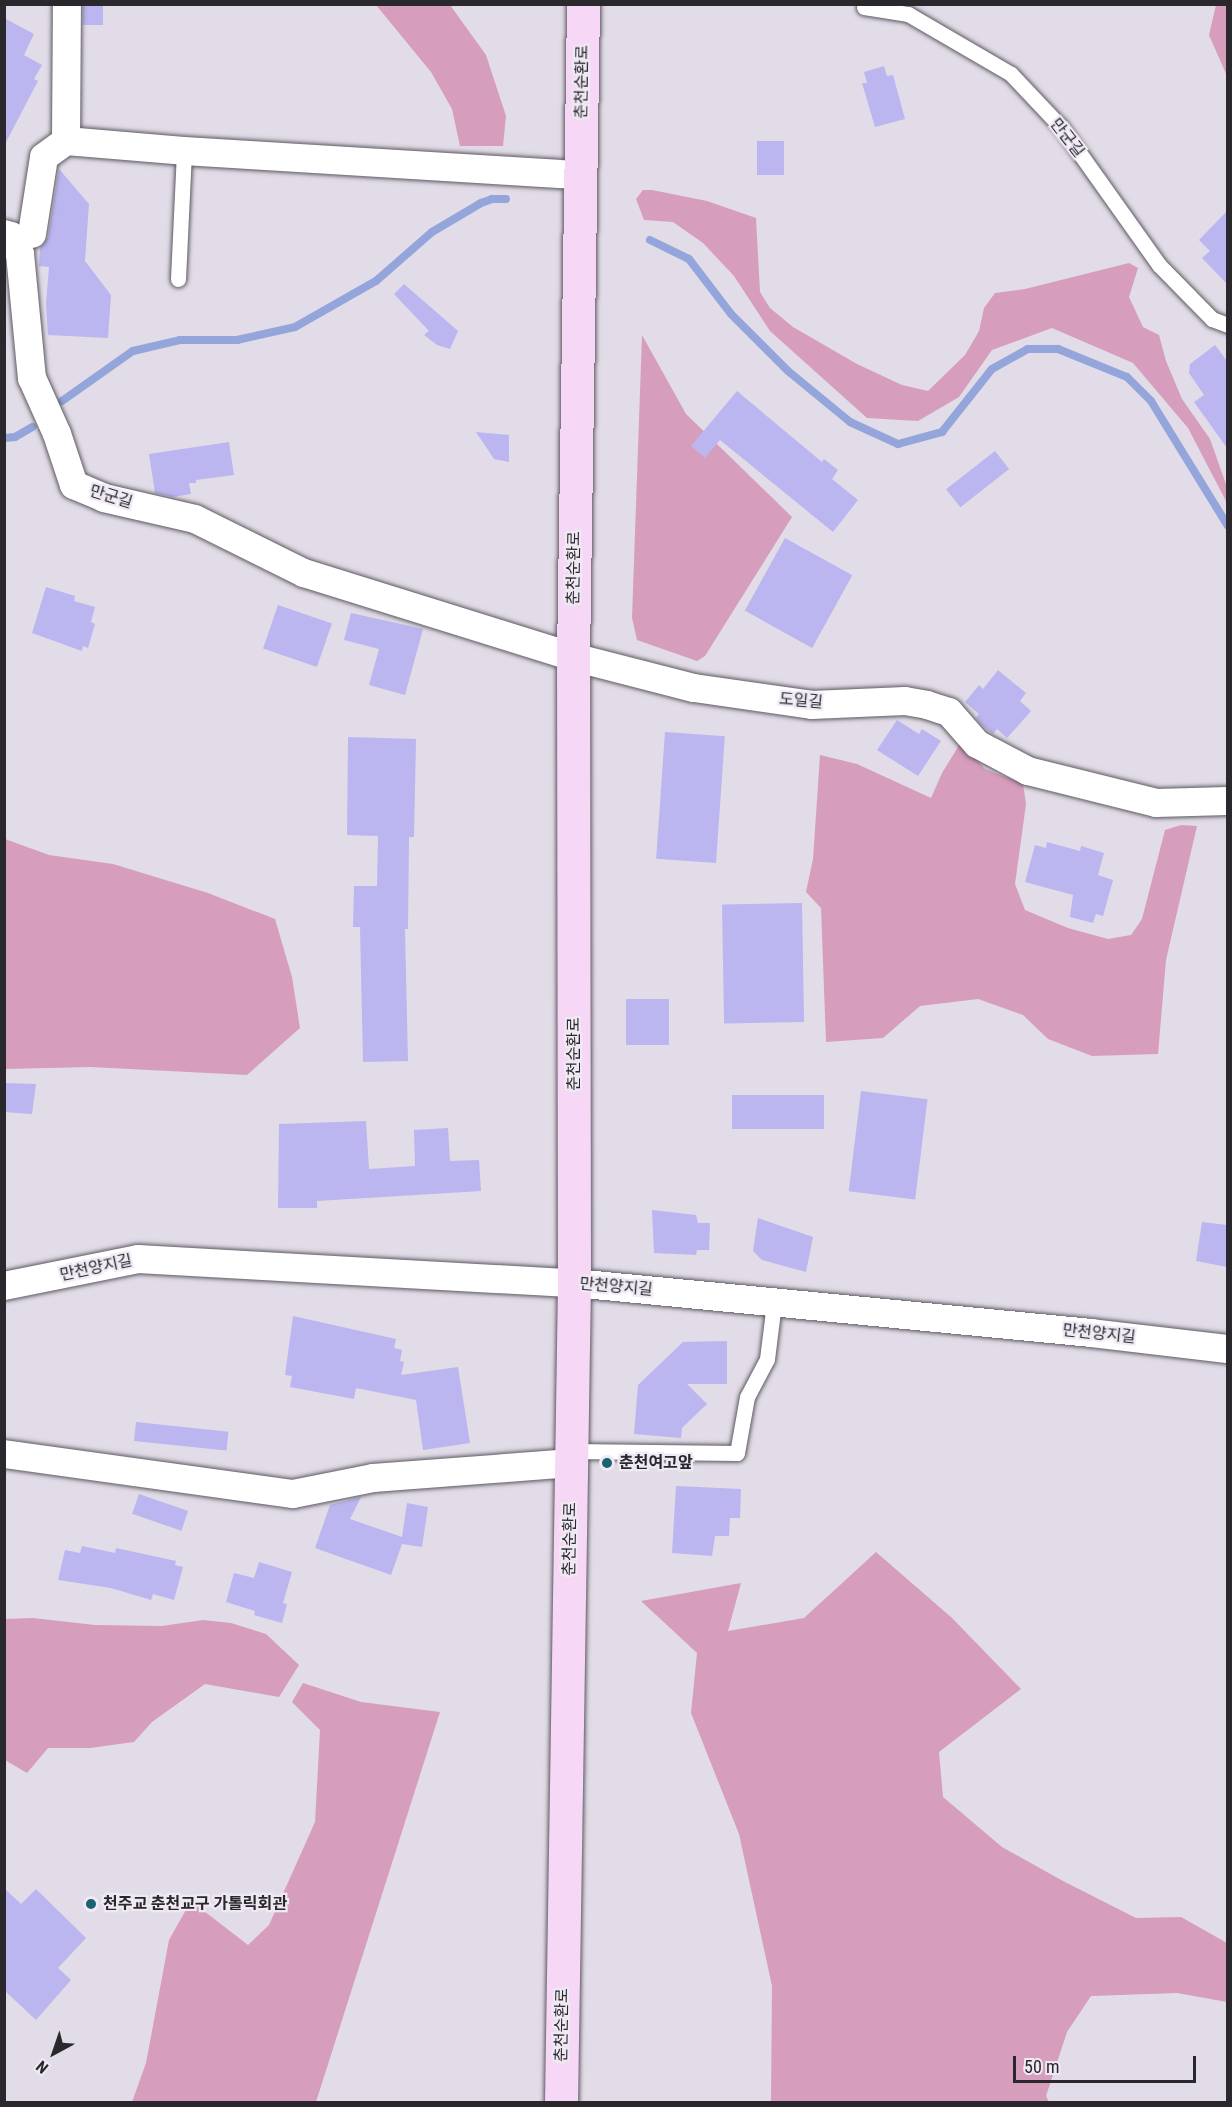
<!DOCTYPE html>
<meta charset="utf-8">
<style>
body{margin:0}
#map{position:relative;width:1232px;height:2107px;overflow:hidden;background:#e1dce7;font-family:"Roboto Condensed","Noto Sans KR",sans-serif}
div>[style]{position:absolute}
[style*='--x']{left:calc(var(--x)*1px);top:calc(var(--y)*1px);width:calc(var(--w)*1px);rotate:calc(var(--a)*1deg)}
.forest>*{inset:0;background:#d79dbc}
.stream>*{height:8px;margin:-4px;padding:0 4px;transform-origin:4px;border-radius:4px;background:#93a5da}
.building>*{inset:0;background:#bbb6ef;transform-origin:0 0}
.roads{filter:drop-shadow(0 0 2px #5e5962) drop-shadow(0 0 2px #5e5962)}
.lane>*{height:15px;margin:-7.5px;padding:0 7.5px;transform-origin:7.5px;border-radius:7.5px;background:#fff}
.street>*{height:28px;margin:-14px;padding:0 14px;transform-origin:14px;border-radius:14px;background:#fff}
.secondary>*{height:33px;margin:-16.5px;padding:0 16.5px;transform-origin:16.5px;border-radius:16.5px;background:#f6d7f6}
.dots>*{width:16px;height:16px;translate:-50% -50%;box-sizing:border-box;border:3px solid #efe9f4;border-radius:50%}
span{translate:-50% -50%;white-space:nowrap;text-align:center;line-height:1.15;-webkit-text-stroke:4.5px #efe9f4;paint-order:stroke}
.street-label{font-size:16px;color:#2a282c}
.poi-label{font-size:16px;color:#2a282c;font-weight:700}
.left{translate:0 -50%;text-align:left}
.frame{position:absolute;inset:0;border:6px solid #2a282c;pointer-events:none}
.north{position:absolute;left:24px;top:2023px;width:60px;height:60px;-webkit-text-stroke:4px #efe9f4;paint-order:stroke;rotate:220deg;font-size:16px;font-weight:700;line-height:24px;text-align:center;color:#2a282c}
.north::after{content:'';display:block;margin:auto;width:21px;height:27px;background:#2a282c;clip-path:polygon(50% 0,100% 100%,50% 72%,0 100%)}
.scale{position:absolute;left:1013px;top:2056px;width:183px;height:27px;box-sizing:border-box;border:3px solid #2a282c;border-top:0;padding-left:8px;font-size:18px;line-height:21px;white-space:nowrap;color:#2a282c;-webkit-text-stroke:4px #efe9f4;paint-order:stroke}
</style>
<div id="map">
<div class="forest">
<i style="clip-path:polygon(376px 5px,450px 5px,486px 55px,506px 116px,503px 146px,460px 146px,452px 109px,431px 72px)"></i>
<i style="clip-path:polygon(1216px 5px,1227px 5px,1227px 76px,1209px 35px)"></i>
<i style="clip-path:polygon(643px 190px,652px 190px,707px 201px,756px 218px,760px 292px,770px 308px,793px 327px,857px 364px,902px 385px,928px 391px,965px 355px,979px 331px,984px 308px,995px 293px,1025px 289px,1129px 263px,1138px 268px,1129px 297px,1143px 327px,1159px 335px,1166px 361px,1182px 399px,1210px 439px,1227px 487px,1227px 503px,1188px 428px,1133px 363px,1052px 328px,992px 350px,959px 397px,918px 421px,867px 418px,770px 331px,734px 276px,703px 243px,673px 222px,644px 220px,636px 199px)"></i>
<i style="clip-path:polygon(642px 335px,686px 414px,792px 517px,705px 656px,697px 661px,637px 640px,632px 618px)"></i>
<i style="clip-path:polygon(961px 742px,985px 769px,1023px 784px,1026px 804px,1015px 884px,1025px 910px,1068px 928px,1108px 939px,1131px 935px,1142px 919px,1165px 830px,1181px 825px,1197px 826px,1166px 960px,1158px 1054px,1092px 1056px,1048px 1039px,1023px 1015px,978px 999px,920px 1006px,883px 1038px,826px 1042px,821px 908px,806px 892px,813px 859px,820px 755px,857px 764px,931px 798px,942px 773px)"></i>
<i style="clip-path:polygon(5px 839px,49px 855px,113px 864px,208px 893px,275px 919px,292px 977px,300px 1028px,247px 1075px,90px 1067px,5px 1069px)"></i>
<i style="clip-path:polygon(876px 1552px,952px 1618px,1021px 1689px,939px 1752px,943px 1797px,1002px 1847px,1063px 1881px,1136px 1918px,1181px 1917px,1227px 1943px,1227px 2002px,1177px 1993px,1091px 1996px,1067px 2032px,1046px 2096px,1049px 2102px,771px 2102px,772px 1986px,739px 1834px,691px 1713px,697px 1653px,641px 1601px,741px 1583px,728px 1631px,804px 1618px)"></i>
<i style="clip-path:polygon(33px 1618px,95px 1625px,162px 1626px,203px 1620px,231px 1623px,266px 1634px,299px 1665px,279px 1697px,205px 1684px,152px 1722px,134px 1742px,90px 1748px,48px 1748px,27px 1773px,5px 1760px,4px 1619px)"></i>
<i style="clip-path:polygon(303px 1683px,361px 1702px,440px 1712px,316px 2102px,132px 2102px,146px 2063px,169px 1940px,191px 1901px,248px 1945px,269px 1925px,315px 1822px,320px 1730px,292px 1702px)"></i>
</div>
<div class="stream">
<i style="--x:650;--y:240;--w:43;--a:26"></i>
<i style="--x:689;--y:259;--w:69;--a:52.6"></i>
<i style="--x:731;--y:314;--w:81;--a:45"></i>
<i style="--x:788;--y:371;--w:80;--a:39.4"></i>
<i style="--x:850;--y:422;--w:53;--a:24.6"></i>
<i style="--x:898;--y:444;--w:46;--a:-15.3"></i>
<i style="--x:942;--y:432;--w:80;--a:-51.6"></i>
<i style="--x:992;--y:369;--w:41;--a:-29.1"></i>
<i style="--x:1028;--y:349;--w:30;--a:0"></i>
<i style="--x:1058;--y:349;--w:74;--a:22.1"></i>
<i style="--x:1127;--y:377;--w:34;--a:45"></i>
<i style="--x:1151;--y:401;--w:147;--a:58.4"></i>
<i style="--x:62;--y:401;--w:87;--a:-35.2"></i>
<i style="--x:133;--y:351;--w:48;--a:-13.2"></i>
<i style="--x:180;--y:340;--w:57;--a:0"></i>
<i style="--x:237;--y:340;--w:59;--a:-12.6"></i>
<i style="--x:295;--y:327;--w:93;--a:-29.6"></i>
<i style="--x:376;--y:281;--w:74;--a:-41.2"></i>
<i style="--x:432;--y:232;--w:57;--a:-30.6"></i>
<i style="--x:481;--y:203;--w:12;--a:-20"></i>
<i style="--x:492;--y:199;--w:14;--a:0"></i>
<i style="--x:4;--y:438;--w:11;--a:-5"></i>
<i style="--x:15;--y:437;--w:20;--a:-30"></i>
</div>
<div class="building">
<i style="left:83px;top:4px;width:20px;height:21px"></i>
<i style="clip-path:polygon(4px 18px,34px 34px,24px 55px,42px 65px,34px 79px,38px 81px,4px 146px)"></i>
<i style="clip-path:polygon(884px 66px,887px 76px,893px 75px,905px 119px,875px 127px,862px 83px,867px 83px,864px 72px)"></i>
<i style="left:757px;top:141px;width:27px;height:34px"></i>
<i style="clip-path:polygon(59px 169px,89px 204px,85px 261px,111px 295px,108px 338px,48px 335px,46px 303px,49px 267px,39px 266px,40px 248px,48px 237px)"></i>
<i style="clip-path:polygon(1227px 211px,1227px 284px,1202px 258px,1210px 251px,1199px 240px)"></i>
<i style="clip-path:polygon(404px 284px,458px 331px,450px 349px,437px 345px,424px 335px,429px 331px,394px 294px)"></i>
<i style="clip-path:polygon(1215px 345px,1227px 361px,1227px 448px,1194px 402px,1204px 395px,1189px 373px,1190px 364px)"></i>
<i style="clip-path:polygon(737px 391px,822px 462px,824px 459px,838px 470px,832px 479px,858px 500px,833px 532px,720px 440px,705px 458px,691px 446px)"></i>
<i style="clip-path:polygon(476px 432px,509px 435px,509px 462px,494px 459px)"></i>
<i style="clip-path:polygon(229px 442px,234px 475px,196px 480px,196px 483px,189px 483px,191px 494px,173px 497px,155px 493px,149px 454px)"></i>
<i style="left:995px;top:451px;width:23px;height:62px;rotate:52deg"></i>
<i style="left:785px;top:538px;width:77px;height:83px;rotate:29deg"></i>
<i style="clip-path:polygon(46px 587px,75px 596px,74px 601px,95px 607px,91px 622px,95px 624px,88px 648px,83px 646px,82px 651px,32px 633px)"></i>
<i style="left:278px;top:605px;width:57px;height:46px;rotate:19deg"></i>
<i style="clip-path:polygon(351px 613px,423px 629px,405px 695px,369px 685px,379px 649px,344px 640px)"></i>
<i style="clip-path:polygon(998px 670px,1026px 693px,1020px 701px,1031px 711px,1007px 738px,997px 729px,993px 734px,983px 726px,976px 718px,979px 714px,965px 702px,979px 685px,983px 689px)"></i>
<i style="clip-path:polygon(897px 720px,919px 734px,922px 729px,941px 741px,918px 776px,877px 750px)"></i>
<i style="left:665px;top:732px;width:60px;height:127px;rotate:4deg"></i>
<i style="clip-path:polygon(348px 737px,416px 739px,414px 837px,409px 837px,408px 929px,405px 929px,408px 1061px,363px 1062px,360px 927px,353px 927px,354px 886px,377px 886px,378px 836px,347px 835px)"></i>
<i style="clip-path:polygon(1047px 842px,1080px 851px,1081px 846px,1104px 853px,1098px 875px,1113px 880px,1103px 916px,1096px 914px,1093px 923px,1070px 917px,1073px 895px,1025px 882px,1035px 845px,1046px 848px)"></i>
<i style="left:802px;top:903px;width:119px;height:80px;rotate:89deg"></i>
<i style="left:626px;top:999px;width:43px;height:46px"></i>
<i style="clip-path:polygon(4px 1083px,36px 1084px,32px 1114px,4px 1112px)"></i>
<i style="left:861px;top:1091px;width:67px;height:101px;rotate:7deg"></i>
<i style="left:732px;top:1095px;width:92px;height:34px"></i>
<i style="clip-path:polygon(366px 1121px,369px 1169px,415px 1166px,414px 1130px,448px 1128px,450px 1161px,479px 1160px,481px 1191px,317px 1201px,317px 1208px,278px 1208px,279px 1124px)"></i>
<i style="clip-path:polygon(652px 1210px,696px 1215px,698px 1223px,710px 1223px,709px 1250px,697px 1250px,696px 1255px,654px 1253px)"></i>
<i style="clip-path:polygon(758px 1218px,813px 1237px,806px 1272px,762px 1260px,753px 1251px)"></i>
<i style="clip-path:polygon(1202px 1222px,1227px 1225px,1227px 1267px,1196px 1261px)"></i>
<i style="clip-path:polygon(293px 1316px,396px 1339px,394px 1348px,402px 1350px,400px 1361px,404px 1362px,401px 1375px,458px 1367px,470px 1443px,423px 1450px,416px 1400px,356px 1388px,354px 1399px,290px 1387px,292px 1376px,285px 1375px)"></i>
<i style="clip-path:polygon(727px 1341px,727px 1384px,687px 1384px,707px 1404px,682px 1428px,681px 1438px,634px 1434px,638px 1385px,683px 1342px)"></i>
<i style="left:136px;top:1422px;width:93px;height:19px;rotate:6deg"></i>
<i style="clip-path:polygon(676px 1486px,741px 1489px,740px 1518px,730px 1518px,729px 1536px,715px 1536px,712px 1556px,672px 1553px)"></i>
<i style="left:139px;top:1494px;width:52px;height:21px;rotate:19deg"></i>
<i style="clip-path:polygon(361px 1497px,350px 1519px,402px 1537px,407px 1503px,428px 1507px,422px 1547px,402px 1544px,391px 1575px,315px 1548px,330px 1505px)"></i>
<i style="clip-path:polygon(82px 1546px,115px 1553px,116px 1548px,176px 1561px,175px 1565px,183px 1567px,174px 1600px,153px 1594px,151px 1600px,111px 1588px,58px 1580px,65px 1550px,80px 1553px)"></i>
<i style="clip-path:polygon(259px 1562px,292px 1572px,283px 1603px,287px 1604px,282px 1623px,254px 1615px,255px 1611px,226px 1602px,234px 1573px,254px 1578px)"></i>
<i style="clip-path:polygon(4px 1888px,21px 1904px,36px 1889px,86px 1938px,58px 1968px,71px 1980px,36px 2020px,4px 1990px)"></i>
</div>
<div class="roads">
<div class="lane">
<i style="--x:864;--y:7;--w:45;--a:9"></i>
<i style="--x:908;--y:14;--w:119;--a:30.2"></i>
<i style="--x:1011;--y:74;--w:73;--a:46.7"></i>
<i style="--x:1061;--y:127;--w:169;--a:54.6"></i>
<i style="--x:1159;--y:265;--w:76;--a:45.5"></i>
<i style="--x:1212;--y:319;--w:17;--a:21"></i>
<i style="--x:178;--y:279;--w:128;--a:-87.3"></i>
<i style="--x:571;--y:1451;--w:166;--a:0.7"></i>
<i style="--x:737;--y:1453;--w:57;--a:-79.9"></i>
<i style="--x:747;--y:1397;--w:43;--a:-62.2"></i>
<i style="--x:767;--y:1359;--w:56;--a:-82.9"></i>
</div>
<div class="street">
<i style="--x:66;--y:141;--w:118;--a:4.8"></i>
<i style="--x:184;--y:151;--w:398;--a:3.5"></i>
<i style="--x:4;--y:234;--w:7;--a:16"></i>
<i style="--x:11;--y:236;--w:20;--a:63"></i>
<i style="--x:20;--y:254;--w:125;--a:84.5"></i>
<i style="--x:32;--y:378;--w:61;--a:65.9"></i>
<i style="--x:57;--y:434;--w:54;--a:71.6"></i>
<i style="--x:74;--y:485;--w:33;--a:23"></i>
<i style="--x:104;--y:498;--w:93;--a:13"></i>
<i style="--x:195;--y:519;--w:122;--a:26.4"></i>
<i style="--x:304;--y:573;--w:282;--a:17.3"></i>
<i style="--x:573;--y:657;--w:125;--a:14.4"></i>
<i style="--x:694;--y:688;--w:119;--a:8.2"></i>
<i style="--x:812;--y:705;--w:93;--a:-2.5"></i>
<i style="--x:905;--y:701;--w:22;--a:10"></i>
<i style="--x:927;--y:705;--w:23;--a:18"></i>
<i style="--x:949;--y:712;--w:43;--a:48.8"></i>
<i style="--x:977;--y:744;--w:58;--a:27.9"></i>
<i style="--x:1028;--y:771;--w:132;--a:14"></i>
<i style="--x:1156;--y:803;--w:72;--a:-1.6"></i>
<i style="--x:32;--y:234;--w:78;--a:-81.1"></i>
<i style="--x:44;--y:157;--w:27;--a:-36"></i>
<i style="--x:66;--y:141;--w:137;--a:-89.6"></i>
<i style="--x:4;--y:1286;--w:137;--a:-11.4"></i>
<i style="--x:138;--y:1259;--w:437;--a:3.2"></i>
<i style="--x:574;--y:1283;--w:519;--a:5.52"></i>
<i style="--x:1091;--y:1333;--w:138;--a:6.7"></i>
<i style="--x:4;--y:1454;--w:292;--a:7.9"></i>
<i style="--x:293;--y:1494;--w:82;--a:-11.3"></i>
<i style="--x:373;--y:1478;--w:199;--a:-4.3"></i>
</div>
<div class="secondary">
<i style="--x:561;--y:2102;--w:819;--a:-89.09"></i>
<i style="--x:574;--y:1283;--w:626;--a:-90.09"></i>
<i style="--x:573;--y:657;--w:653;--a:-89.12"></i>
</div>
</div>
<div class="dots">
<i style="left:607px;top:1463px;background:#196370"></i>
<i style="left:91px;top:1904px;background:#196370"></i>
</div>
<div class="street-label">
<span style="left:582px;top:82px;rotate:-89deg">춘천순환로</span>
<span style="left:1067px;top:138px;rotate:52deg">만군길</span>
<span style="left:111px;top:497px;rotate:17deg">만군길</span>
<span style="left:574px;top:568px;rotate:-89deg">춘천순환로</span>
<span style="left:801px;top:701px;rotate:5deg">도일길</span>
<span style="left:574px;top:1054px;rotate:-90deg">춘천순환로</span>
<span style="left:96px;top:1268px;rotate:-12deg">만천양지길</span>
<span style="left:616px;top:1287px;rotate:5deg">만천양지길</span>
<span style="left:1099px;top:1334px;rotate:6deg">만천양지길</span>
<span style="left:570px;top:1539px;rotate:-89deg">춘천순환로</span>
<span style="left:562px;top:2025px;rotate:-89deg">춘천순환로</span>
</div>
<div class="poi-label">
<span class="left" style="left:619px;top:1463px">춘천여고앞</span>
<span class="left" style="left:103px;top:1904px">천주교 춘천교구 가톨릭회관</span>
</div>
<div class="frame"></div>
<div class="north">N</div>
<div class="scale">50 m</div>
</div>
